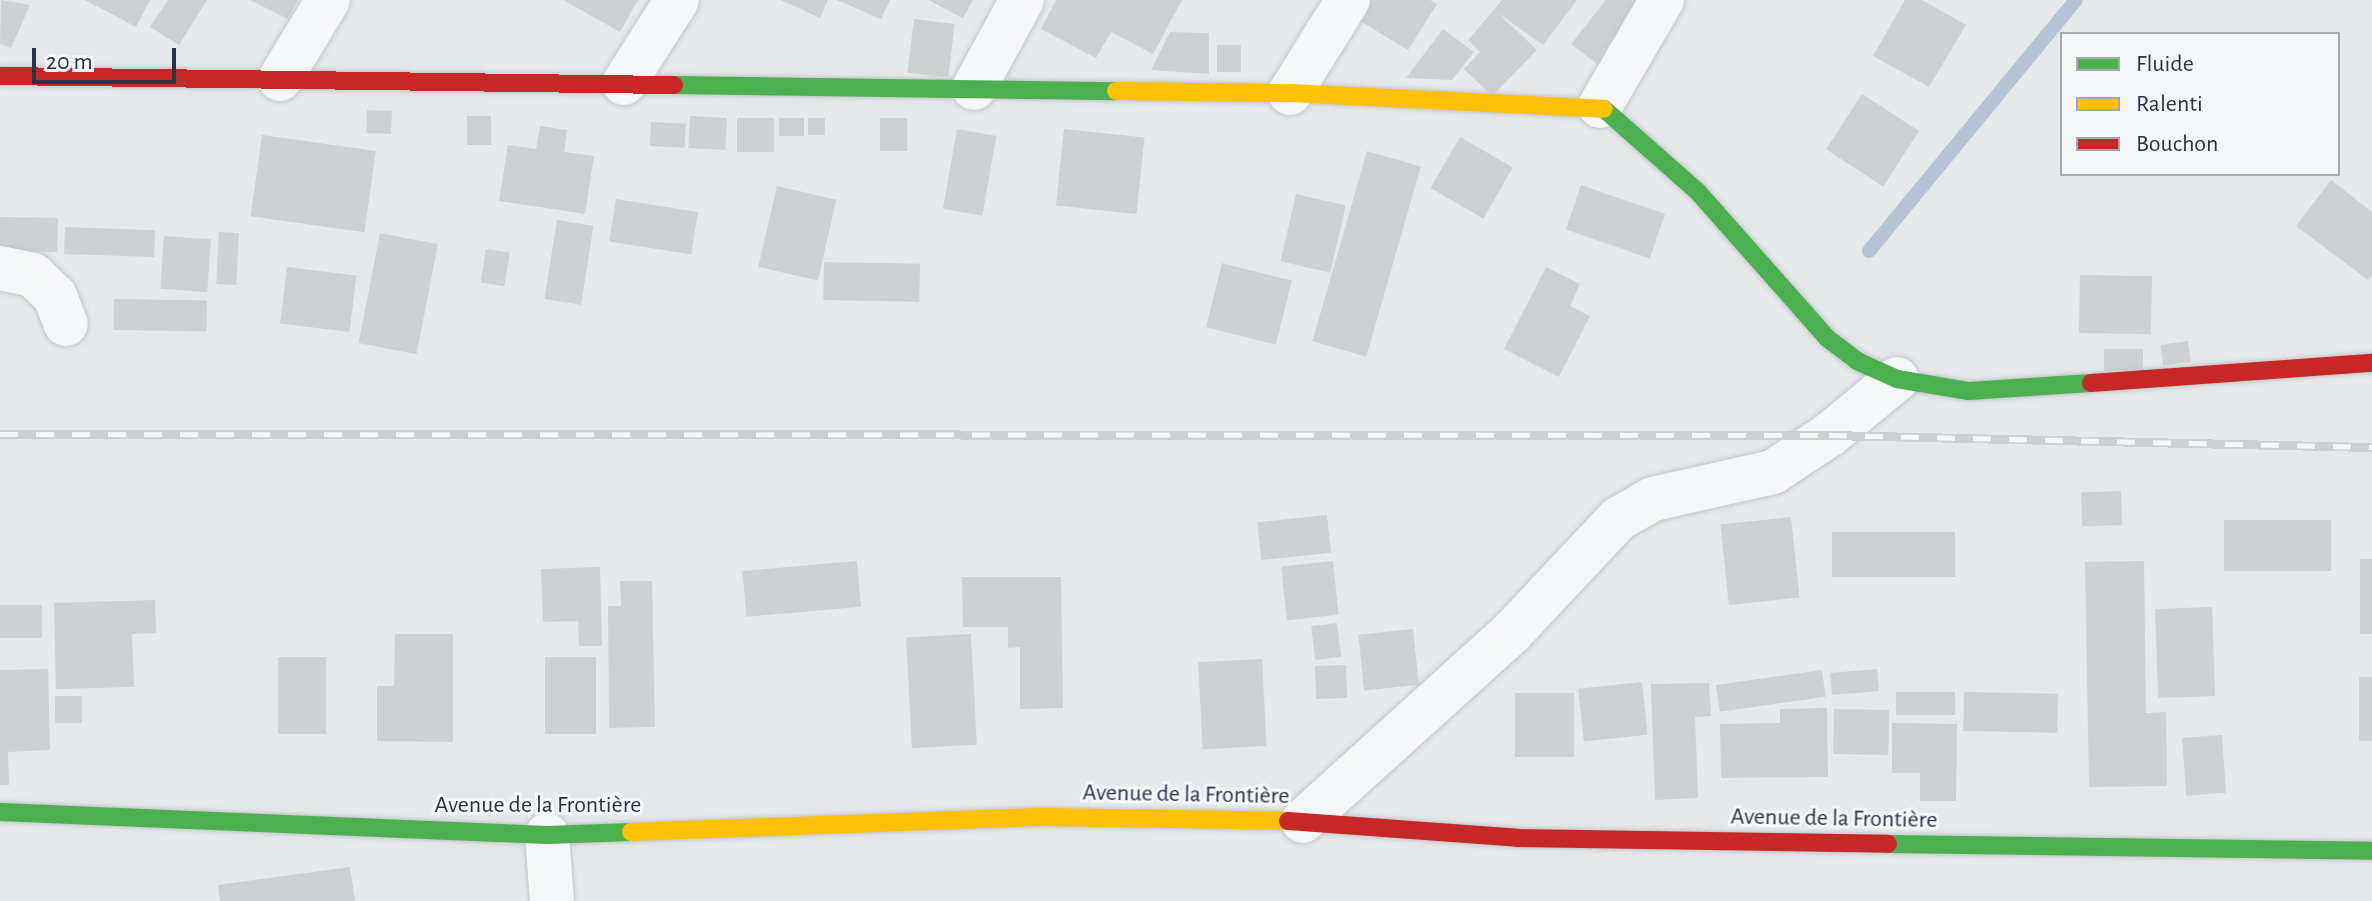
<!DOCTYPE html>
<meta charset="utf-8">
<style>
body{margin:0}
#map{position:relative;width:2372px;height:901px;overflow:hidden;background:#e6e8ea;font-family:"Alegreya Sans",sans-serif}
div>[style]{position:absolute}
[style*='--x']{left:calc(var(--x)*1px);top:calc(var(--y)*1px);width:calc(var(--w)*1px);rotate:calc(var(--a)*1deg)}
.stream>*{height:14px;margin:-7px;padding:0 7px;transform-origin:7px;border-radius:7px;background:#b4c4d5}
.building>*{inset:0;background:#ced0d3;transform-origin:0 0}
.roads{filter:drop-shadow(0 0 2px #c4c6c8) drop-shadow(0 0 2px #c4c6c8)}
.street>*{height:44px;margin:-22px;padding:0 22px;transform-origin:22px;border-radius:22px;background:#f5f6f7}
.fast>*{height:18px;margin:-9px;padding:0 9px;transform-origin:9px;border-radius:9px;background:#4caf50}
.slow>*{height:18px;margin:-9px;padding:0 9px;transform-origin:9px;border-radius:9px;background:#ffc107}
.jam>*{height:18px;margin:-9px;padding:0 9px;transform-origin:9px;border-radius:9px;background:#c62828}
.rail>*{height:9px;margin-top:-4.5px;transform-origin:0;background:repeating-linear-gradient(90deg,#f4f6f9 0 18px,#cecfd2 0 36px);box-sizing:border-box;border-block:2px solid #cecfd2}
span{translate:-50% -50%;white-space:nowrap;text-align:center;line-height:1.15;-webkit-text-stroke:6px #f4f6f9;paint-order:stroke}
.street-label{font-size:24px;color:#2b3445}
.legend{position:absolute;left:2060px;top:32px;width:280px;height:144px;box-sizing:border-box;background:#f4f6f9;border:2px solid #a4a8b1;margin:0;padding:10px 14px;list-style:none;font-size:24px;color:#2b3445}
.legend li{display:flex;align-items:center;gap:16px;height:40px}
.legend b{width:40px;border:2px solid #a4a8b1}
.scale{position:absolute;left:32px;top:48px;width:144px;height:36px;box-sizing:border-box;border:4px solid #2b3445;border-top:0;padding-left:10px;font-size:24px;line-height:28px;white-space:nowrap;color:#2b3445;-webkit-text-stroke:6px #f4f6f9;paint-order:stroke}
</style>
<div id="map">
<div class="stream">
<i style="--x:1869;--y:251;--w:325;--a:-50.5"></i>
</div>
<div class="building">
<i style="clip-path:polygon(1px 0,30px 5px,11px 48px,0 44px)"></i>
<i style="clip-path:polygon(85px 0,150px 0,136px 27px)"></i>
<i style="clip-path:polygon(168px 0,207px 0,179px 45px,150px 27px)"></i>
<i style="clip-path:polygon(250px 0,298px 0,288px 19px)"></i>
<i style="clip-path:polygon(563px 0,638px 0,620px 32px)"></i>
<i style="clip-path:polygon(781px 0,828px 0,820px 18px)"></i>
<i style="clip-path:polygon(837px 0,890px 0,881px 19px)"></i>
<i style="clip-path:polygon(928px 0,973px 0,963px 18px)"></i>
<i style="clip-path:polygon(1056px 0,1182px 0,1153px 54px,1111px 32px,1096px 58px,1041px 29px)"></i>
<i style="clip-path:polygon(1367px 0,1430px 0,1437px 4px,1408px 50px,1355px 18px)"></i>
<i style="clip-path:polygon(1502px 0,1577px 0,1543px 45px,1498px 13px,1537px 50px,1492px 96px,1464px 69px,1480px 52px,1468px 40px)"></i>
<i style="clip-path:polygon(1606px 0,1643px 0,1601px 67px,1571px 44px)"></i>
<i style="clip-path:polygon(1905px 0,1922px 0,1966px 25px,1929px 87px,1873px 56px)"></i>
<i style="left:914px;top:19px;width:41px;height:54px;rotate:7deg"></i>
<i style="clip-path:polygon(1443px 29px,1474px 52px,1452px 80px,1406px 78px)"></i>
<i style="clip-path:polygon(1170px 32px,1209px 33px,1209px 74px,1151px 70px)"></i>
<i style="left:1217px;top:45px;width:24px;height:27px"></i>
<i style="left:1862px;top:94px;width:68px;height:66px;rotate:33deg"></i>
<i style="left:367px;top:110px;width:25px;height:23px;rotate:2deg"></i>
<i style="left:467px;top:116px;width:24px;height:29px"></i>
<i style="left:690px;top:116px;width:37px;height:32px;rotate:3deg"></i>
<i style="left:737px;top:118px;width:37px;height:34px"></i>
<i style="left:779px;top:118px;width:25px;height:18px"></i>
<i style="left:825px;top:118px;width:17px;height:17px;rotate:90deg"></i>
<i style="left:880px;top:118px;width:27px;height:33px"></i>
<i style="left:651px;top:122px;width:35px;height:24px;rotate:3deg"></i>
<i style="clip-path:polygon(540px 126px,567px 130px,564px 152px,594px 156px,585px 214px,499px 201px,508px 145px,536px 149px)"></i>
<i style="left:957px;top:129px;width:40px;height:81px;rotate:10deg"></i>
<i style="left:1064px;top:129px;width:81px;height:77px;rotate:6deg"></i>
<i style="left:262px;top:135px;width:115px;height:82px;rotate:8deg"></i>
<i style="left:1460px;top:137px;width:61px;height:59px;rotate:30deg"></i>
<i style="left:1367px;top:151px;width:56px;height:198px;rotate:16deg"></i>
<i style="clip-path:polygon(2331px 180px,2372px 212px,2372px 275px,2368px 280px,2296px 226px)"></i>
<i style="left:1581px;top:185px;width:89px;height:47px;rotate:19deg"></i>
<i style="left:777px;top:186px;width:61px;height:83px;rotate:13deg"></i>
<i style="left:1296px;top:194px;width:51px;height:69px;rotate:13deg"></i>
<i style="left:616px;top:199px;width:83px;height:43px;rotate:9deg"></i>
<i style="left:0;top:217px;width:58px;height:34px;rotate:1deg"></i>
<i style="left:557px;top:220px;width:37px;height:80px;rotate:9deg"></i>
<i style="left:65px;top:227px;width:90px;height:27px;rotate:2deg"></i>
<i style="left:219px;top:232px;width:20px;height:52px;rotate:3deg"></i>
<i style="left:380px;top:233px;width:59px;height:112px;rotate:11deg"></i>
<i style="left:164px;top:236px;width:47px;height:53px;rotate:4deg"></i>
<i style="left:486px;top:249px;width:24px;height:34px;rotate:9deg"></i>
<i style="left:824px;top:262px;width:96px;height:38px;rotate:1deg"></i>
<i style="left:1222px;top:263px;width:72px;height:66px;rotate:14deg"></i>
<i style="left:287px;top:267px;width:70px;height:57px;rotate:7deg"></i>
<i style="clip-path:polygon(1546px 267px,1580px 284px,1570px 306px,1590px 316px,1559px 377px,1504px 349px)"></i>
<i style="left:2080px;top:275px;width:72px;height:58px;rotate:1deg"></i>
<i style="left:114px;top:299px;width:93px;height:31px;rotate:1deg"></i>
<i style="left:2188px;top:341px;width:21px;height:28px;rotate:82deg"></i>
<i style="left:2143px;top:349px;width:22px;height:39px;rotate:90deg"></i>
<i style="left:2121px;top:491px;width:34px;height:40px;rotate:88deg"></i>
<i style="left:1327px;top:515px;width:38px;height:70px;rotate:84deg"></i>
<i style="left:1791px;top:517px;width:81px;height:71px;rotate:84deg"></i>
<i style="left:2331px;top:520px;width:51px;height:107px;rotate:90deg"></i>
<i style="left:1832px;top:532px;width:123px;height:45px"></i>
<i style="left:2360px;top:559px;width:12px;height:75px"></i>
<i style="left:857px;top:561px;width:46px;height:115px;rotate:85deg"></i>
<i style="left:1333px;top:561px;width:54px;height:52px;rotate:84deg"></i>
<i style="clip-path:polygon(2144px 561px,2146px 713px,2166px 712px,2167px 786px,2089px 787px,2085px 562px)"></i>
<i style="clip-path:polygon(600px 567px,602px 646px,579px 646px,578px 621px,543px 622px,541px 569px)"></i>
<i style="clip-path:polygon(962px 577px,1061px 577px,1063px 708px,1020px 709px,1020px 647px,1008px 648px,1008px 627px,963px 627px)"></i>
<i style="clip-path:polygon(620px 581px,652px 581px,655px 727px,609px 728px,608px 606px,621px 606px)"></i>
<i style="clip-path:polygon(155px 600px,156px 633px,132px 634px,134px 687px,56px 689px,54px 603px)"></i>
<i style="left:42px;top:605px;width:33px;height:42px;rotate:90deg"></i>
<i style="left:2212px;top:607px;width:89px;height:57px;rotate:88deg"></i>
<i style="left:1337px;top:623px;width:34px;height:26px;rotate:83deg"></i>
<i style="left:1413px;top:629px;width:56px;height:55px;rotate:84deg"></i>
<i style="clip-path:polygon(395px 634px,453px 634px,453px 742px,377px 741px,377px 686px,394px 686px)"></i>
<i style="left:971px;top:634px;width:111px;height:65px;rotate:87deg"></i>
<i style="left:278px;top:657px;width:48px;height:77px"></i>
<i style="left:545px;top:657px;width:51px;height:77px"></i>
<i style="left:1262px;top:659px;width:87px;height:64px;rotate:87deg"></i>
<i style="left:1346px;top:665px;width:33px;height:31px;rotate:88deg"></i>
<i style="clip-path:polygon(48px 669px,50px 750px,8px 752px,9px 785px,0 785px,0 670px)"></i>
<i style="left:1877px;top:669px;width:22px;height:47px;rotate:85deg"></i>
<i style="left:1822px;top:670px;width:27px;height:107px;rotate:82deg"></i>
<i style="left:2359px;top:677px;width:13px;height:64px"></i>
<i style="left:1642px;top:682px;width:53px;height:64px;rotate:84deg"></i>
<i style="clip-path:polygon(1709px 683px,1711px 716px,1695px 717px,1698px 798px,1655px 800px,1651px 684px)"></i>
<i style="left:1955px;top:692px;width:23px;height:59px;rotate:90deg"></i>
<i style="left:1964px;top:692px;width:94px;height:39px;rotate:1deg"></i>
<i style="left:1574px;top:693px;width:64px;height:59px;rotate:90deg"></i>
<i style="left:55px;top:696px;width:27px;height:27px"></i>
<i style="clip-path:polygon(1827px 708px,1828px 777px,1721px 778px,1720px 724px,1780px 723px,1780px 709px)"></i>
<i style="left:1834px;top:709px;width:55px;height:45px;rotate:1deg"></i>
<i style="clip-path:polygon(1892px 723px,1957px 724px,1956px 801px,1920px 801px,1920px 773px,1892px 773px)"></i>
<i style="left:2222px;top:735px;width:58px;height:40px;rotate:86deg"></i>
<i style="clip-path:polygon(350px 867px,355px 901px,220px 901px,218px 885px)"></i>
</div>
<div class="roads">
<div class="street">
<i style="--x:280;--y:79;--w:92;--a:-58.7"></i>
<i style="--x:624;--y:83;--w:98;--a:-57.4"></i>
<i style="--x:974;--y:88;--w:100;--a:-61.4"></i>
<i style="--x:1290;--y:93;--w:110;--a:-58.1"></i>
<i style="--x:1600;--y:106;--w:123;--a:-59.7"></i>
<i style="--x:0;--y:268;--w:34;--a:12"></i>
<i style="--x:33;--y:275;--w:30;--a:44"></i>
<i style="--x:55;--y:296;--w:30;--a:69"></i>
<i style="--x:1303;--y:821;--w:282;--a:-42.1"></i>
<i style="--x:1512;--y:632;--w:155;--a:-46.8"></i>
<i style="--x:1618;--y:519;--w:40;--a:-29.7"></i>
<i style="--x:1653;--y:499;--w:123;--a:-12.7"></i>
<i style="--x:1773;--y:472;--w:67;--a:-33.5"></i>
<i style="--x:1829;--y:435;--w:88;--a:-39.5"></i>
<i style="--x:547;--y:835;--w:66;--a:85.7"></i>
</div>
<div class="fast">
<i style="--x:674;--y:85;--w:442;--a:0.8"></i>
<i style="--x:1604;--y:109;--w:125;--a:41.4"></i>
<i style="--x:1698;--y:192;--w:195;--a:48.5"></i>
<i style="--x:1827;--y:338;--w:38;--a:37"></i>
<i style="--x:1857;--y:361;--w:44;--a:24.2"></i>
<i style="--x:1897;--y:379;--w:73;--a:9.5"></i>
<i style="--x:1969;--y:391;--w:122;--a:-3.8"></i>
<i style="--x:0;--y:812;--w:547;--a:2.41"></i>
<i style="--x:547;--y:835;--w:84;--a:-2"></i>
<i style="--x:1888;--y:844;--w:484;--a:0.8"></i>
</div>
<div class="slow">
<i style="--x:1116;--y:91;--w:174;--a:0.7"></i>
<i style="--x:1290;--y:93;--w:314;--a:2.9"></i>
<i style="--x:631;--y:832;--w:413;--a:-2.1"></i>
<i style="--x:1044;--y:817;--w:244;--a:0.9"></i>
</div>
<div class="jam">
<i style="--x:0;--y:76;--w:674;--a:0.77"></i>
<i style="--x:2091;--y:383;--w:282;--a:-4.1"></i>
<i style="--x:1288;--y:821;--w:230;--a:4.2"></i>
<i style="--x:1517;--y:838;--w:371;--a:0.9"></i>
</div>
</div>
<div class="rail">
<i style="--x:0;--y:434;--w:1829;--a:0.03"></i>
<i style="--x:1829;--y:435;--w:543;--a:1.27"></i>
</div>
<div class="street-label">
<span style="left:1186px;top:795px;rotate:1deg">Avenue de la Frontière</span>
<span style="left:538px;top:806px">Avenue de la Frontière</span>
<span style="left:1834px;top:819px;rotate:1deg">Avenue de la Frontière</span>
</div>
<ul class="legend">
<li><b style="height:10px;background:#4caf50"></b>Fluide</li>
<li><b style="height:10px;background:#ffc107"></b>Ralenti</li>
<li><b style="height:10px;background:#c62828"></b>Bouchon</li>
</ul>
<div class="scale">20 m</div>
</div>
